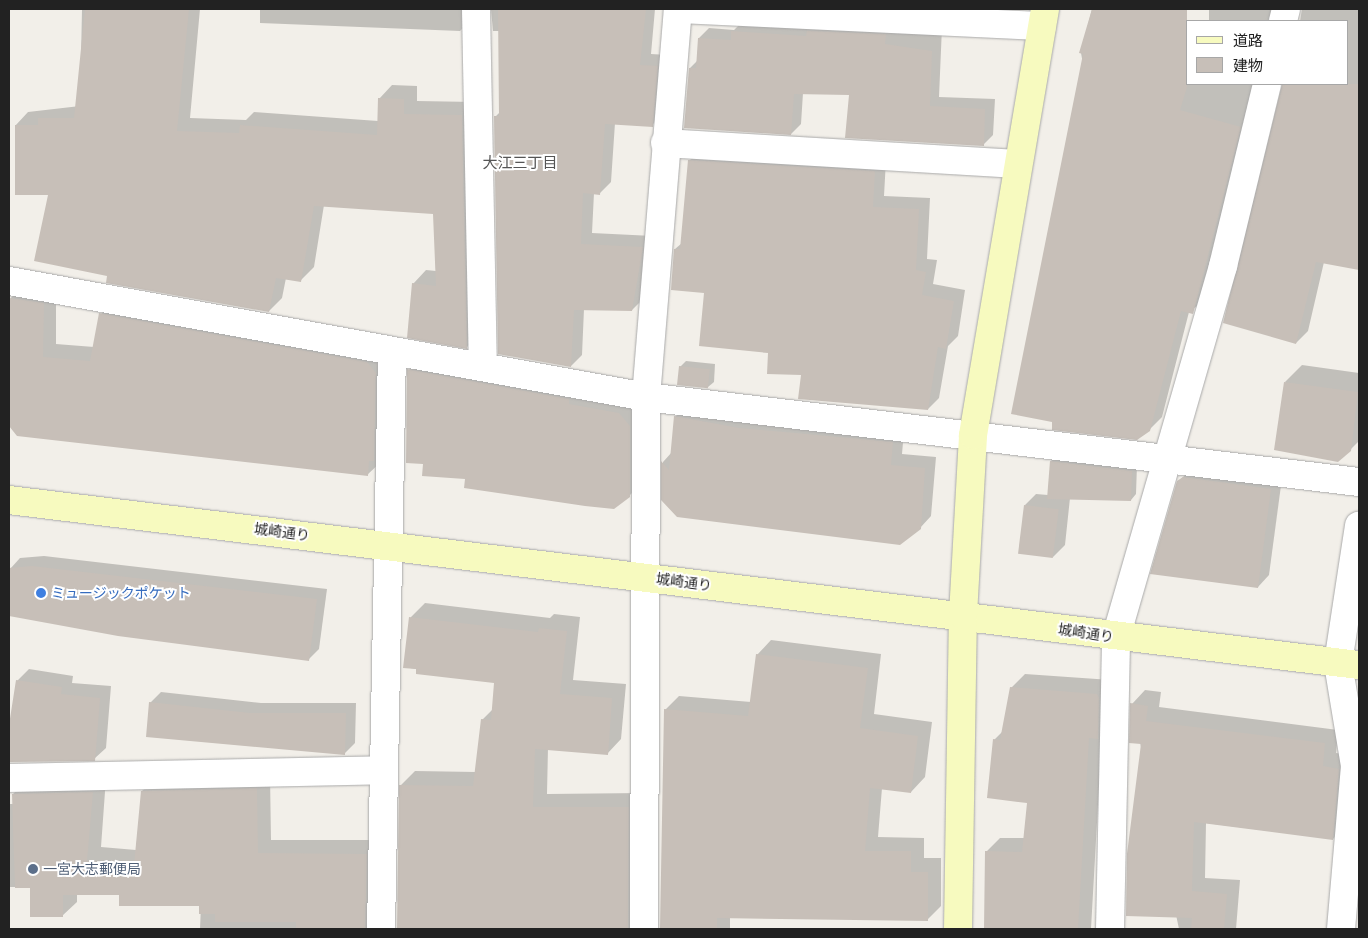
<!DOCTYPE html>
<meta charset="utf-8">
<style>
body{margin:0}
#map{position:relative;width:1368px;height:938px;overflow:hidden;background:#f2efe9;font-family:"Space Grotesk","Noto Sans JP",sans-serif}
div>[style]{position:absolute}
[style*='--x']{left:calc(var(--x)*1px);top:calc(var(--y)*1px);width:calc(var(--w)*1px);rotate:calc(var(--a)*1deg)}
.shadow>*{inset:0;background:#0003;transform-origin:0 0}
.building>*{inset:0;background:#c7bfb8;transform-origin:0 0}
.roads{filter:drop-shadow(0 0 1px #a9a9a9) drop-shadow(0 0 1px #a9a9a9)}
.street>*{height:28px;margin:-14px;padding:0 14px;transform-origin:14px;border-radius:14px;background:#fff}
.secondary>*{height:28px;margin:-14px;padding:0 14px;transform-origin:14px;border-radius:14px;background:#f7fabf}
.dots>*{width:14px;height:14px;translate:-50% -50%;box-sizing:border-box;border:2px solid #fff;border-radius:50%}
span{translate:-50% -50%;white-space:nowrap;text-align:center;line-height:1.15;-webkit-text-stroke:4px #fff;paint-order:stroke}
.street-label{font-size:14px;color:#222}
.shop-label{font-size:14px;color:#366cbe}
.left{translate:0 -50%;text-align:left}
.service-label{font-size:14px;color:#4e5e75}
.neighbourhood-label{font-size:15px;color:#555}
.frame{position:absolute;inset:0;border:10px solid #222;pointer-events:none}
.legend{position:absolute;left:1186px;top:20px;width:162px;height:65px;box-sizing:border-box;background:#fff;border:1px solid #a7a7a7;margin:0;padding:6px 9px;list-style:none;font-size:15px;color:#222}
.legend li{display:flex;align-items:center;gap:10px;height:25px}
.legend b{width:25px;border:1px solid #a7a7a7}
</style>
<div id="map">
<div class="shadow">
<i style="clip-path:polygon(82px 9px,200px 9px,190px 118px,246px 120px,254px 112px,378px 121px,379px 99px,392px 85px,417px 86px,417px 101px,475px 102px,480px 334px,467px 347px,413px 284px,426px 270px,436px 271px,434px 212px,324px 205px,314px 267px,301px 280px,286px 278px,282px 298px,269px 311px,108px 275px,50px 194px,15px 126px,28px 112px,80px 106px)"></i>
<i style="clip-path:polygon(260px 9px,474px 9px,474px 17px,460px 31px,260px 23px)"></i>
<i style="clip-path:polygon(491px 9px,655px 9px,651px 54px,668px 55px,663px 114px,652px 125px,615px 123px,611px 182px,600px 193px,594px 193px,592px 233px,653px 236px,643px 299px,632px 310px,584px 309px,582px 355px,571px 366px,495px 117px,501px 111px,499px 31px,493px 31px)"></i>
<i style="clip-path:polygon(1092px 9px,1158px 9px,1155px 20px,1187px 84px,1259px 84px,1204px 301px,1189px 312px,1162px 417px,1149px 430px,1081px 53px)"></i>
<i style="left:1209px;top:9px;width:71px;height:12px"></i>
<i style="clip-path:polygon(1302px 9px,1359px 9px,1359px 269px,1324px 262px,1308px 331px,1296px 343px,1282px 84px,1347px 84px,1347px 21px,1300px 21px)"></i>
<i style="clip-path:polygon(743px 21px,942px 27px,939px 97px,995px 99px,993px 135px,983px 145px,850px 94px,803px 93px,801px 124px,791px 134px,690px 68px,697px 61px,699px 38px,709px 28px,734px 30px)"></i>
<i style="clip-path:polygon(701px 149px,886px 160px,884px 196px,930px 198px,927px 259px,937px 260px,933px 284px,965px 290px,958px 336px,948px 346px,939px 398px,928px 409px,800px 398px,803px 374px,769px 352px,705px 292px,675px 249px,682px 243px,689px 161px)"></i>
<i style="clip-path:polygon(23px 285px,56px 290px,56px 344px,94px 347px,101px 314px,114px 301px,381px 349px,381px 462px,367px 475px,17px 435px,9px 424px,10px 299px)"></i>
<i style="clip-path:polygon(423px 356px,634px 399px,644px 481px,629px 496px,466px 478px,424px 463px,409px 370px)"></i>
<i style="clip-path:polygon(686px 361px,715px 364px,714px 382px,708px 387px,680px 367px)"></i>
<i style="clip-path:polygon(1302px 365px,1359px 373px,1359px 441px,1350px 450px,1285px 382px)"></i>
<i style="clip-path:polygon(687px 406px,904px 431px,902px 454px,936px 457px,931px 516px,920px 528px,662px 499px,663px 462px,672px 452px,675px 417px)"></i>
<i style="clip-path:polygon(1056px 456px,1137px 465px,1136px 494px,1131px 500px,1070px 498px,1065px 545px,1053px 557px,1025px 505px,1036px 494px,1048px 495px,1051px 461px)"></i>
<i style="clip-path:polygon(1190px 470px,1282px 478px,1269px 575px,1258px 587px,1178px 482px)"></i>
<i style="clip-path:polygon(44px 556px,327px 589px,319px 649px,309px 659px,10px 569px,20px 558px)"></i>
<i style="clip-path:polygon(425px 603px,550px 618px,554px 614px,580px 617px,573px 680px,626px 684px,621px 739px,607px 754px,548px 748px,547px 794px,642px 793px,655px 929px,200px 929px,201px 905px,121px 894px,77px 894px,77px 902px,62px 916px,31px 887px,9px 887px,9px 804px,13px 804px,13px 794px,27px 780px,106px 778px,101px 847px,136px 850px,142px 791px,156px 777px,270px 775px,271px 840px,380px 840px,387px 929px,398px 929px,401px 785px,415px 771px,476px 772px,482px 720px,493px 709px,495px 682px,404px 667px,411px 617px)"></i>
<i style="clip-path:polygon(771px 640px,881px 654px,874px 714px,932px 722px,925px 777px,911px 792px,882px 788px,878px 837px,924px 838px,924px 858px,941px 858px,941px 906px,927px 920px,730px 917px,730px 929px,661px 929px,665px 710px,679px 696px,751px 702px,757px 655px)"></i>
<i style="clip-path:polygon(29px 669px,73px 676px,72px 683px,111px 686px,106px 748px,94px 759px,17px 681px)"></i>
<i style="clip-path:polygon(1025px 674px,1111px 680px,1102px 733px,1091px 929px,985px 929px,986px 852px,1000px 838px,1024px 838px,1028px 802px,994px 740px,1003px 731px,1011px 688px)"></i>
<i style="clip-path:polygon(1145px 690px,1161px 692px,1159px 707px,1338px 730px,1336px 753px,1352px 755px,1346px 825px,1333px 839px,1206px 823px,1205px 878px,1240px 880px,1236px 929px,1179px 929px,1132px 704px)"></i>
<i style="clip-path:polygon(161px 692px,261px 703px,356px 703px,355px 743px,344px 754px,150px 703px)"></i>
</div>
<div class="building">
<i style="clip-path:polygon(85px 9px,189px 9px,177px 131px,239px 133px,240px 125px,377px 135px,378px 98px,404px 99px,404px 114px,462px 115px,467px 349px,407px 338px,412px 283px,436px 286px,433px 214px,314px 206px,301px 282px,276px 278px,269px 312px,106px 283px,107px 276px,34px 261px,48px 195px,15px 195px,15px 125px,38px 125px,38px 118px,74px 118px)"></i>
<i style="clip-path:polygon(498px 9px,646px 9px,640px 65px,658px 66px,653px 127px,605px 124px,600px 195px,583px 193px,581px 244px,643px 247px,632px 311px,574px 310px,571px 367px,498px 354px,494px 116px,499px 116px)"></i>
<i style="clip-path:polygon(1092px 9px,1187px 9px,1187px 87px,1180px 110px,1241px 127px,1193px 314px,1181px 311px,1150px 431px,1137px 440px,1052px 430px,1052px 422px,1011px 414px,1083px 54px,1079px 53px)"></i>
<i style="clip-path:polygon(731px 31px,806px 36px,807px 31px,886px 34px,885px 44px,932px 51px,930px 106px,985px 109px,984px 146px,845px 138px,849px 95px,794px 94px,791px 135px,684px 128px,689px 68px,696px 68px,698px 38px,731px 40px)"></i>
<i style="clip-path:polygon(1282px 84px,1359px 84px,1359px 270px,1316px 262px,1296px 344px,1223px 323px)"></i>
<i style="clip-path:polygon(688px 160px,875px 171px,873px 207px,919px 209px,916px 270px,926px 272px,922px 295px,954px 301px,946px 349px,938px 347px,928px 410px,798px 399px,801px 375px,767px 374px,768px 353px,699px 346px,704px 293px,671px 290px,674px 249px,680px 249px)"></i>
<i style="clip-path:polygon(9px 298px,44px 303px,43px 357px,90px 361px,99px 313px,367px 362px,376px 373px,374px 461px,369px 461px,368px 476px,17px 436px,9px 426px)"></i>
<i style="left:679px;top:366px;width:31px;height:19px;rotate:6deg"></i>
<i style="clip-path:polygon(407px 369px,569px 399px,569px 404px,619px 413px,630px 426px,630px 497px,614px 509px,585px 506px,464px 488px,465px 479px,422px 476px,423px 464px,406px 463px)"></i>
<i style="clip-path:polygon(1284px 382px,1358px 392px,1351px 451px,1338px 462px,1274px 450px)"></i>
<i style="clip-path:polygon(674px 416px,739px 428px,893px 442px,891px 465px,925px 468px,921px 529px,900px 545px,677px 517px,661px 500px,661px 461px,669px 470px)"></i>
<i style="clip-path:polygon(1050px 461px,1132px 471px,1131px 501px,1047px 499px)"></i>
<i style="clip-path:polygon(1183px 477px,1271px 489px,1258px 588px,1150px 574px,1177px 481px)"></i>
<i style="left:1024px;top:505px;width:35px;height:49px;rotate:7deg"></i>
<i style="clip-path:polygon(32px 566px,317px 599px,309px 661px,118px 636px,9px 616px,9px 568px)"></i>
<i style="clip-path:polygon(409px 617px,538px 632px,539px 628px,567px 631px,560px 694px,612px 698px,608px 755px,535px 749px,533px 807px,629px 807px,628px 929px,397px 929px,399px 785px,473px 786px,481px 719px,491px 720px,494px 683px,416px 674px,416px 669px,403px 668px)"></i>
<i style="clip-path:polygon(756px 654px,868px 668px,860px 728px,918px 736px,911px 793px,870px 788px,865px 851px,911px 851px,911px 872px,928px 872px,928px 921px,717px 918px,717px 929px,660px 929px,664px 709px,748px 716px)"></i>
<i style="clip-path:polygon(16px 680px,62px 687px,61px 694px,100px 698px,95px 761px,10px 762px,9px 725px)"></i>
<i style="clip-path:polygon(1010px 687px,1097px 694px,1099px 698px,1098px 739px,1089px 738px,1078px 929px,984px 929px,985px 851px,1022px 852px,1027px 803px,987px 798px,993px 739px,1000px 740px)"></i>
<i style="clip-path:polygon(149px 702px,250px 713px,346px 713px,345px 755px,146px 737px)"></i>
<i style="clip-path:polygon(1130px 703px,1148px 706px,1146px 721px,1325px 743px,1323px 766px,1339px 769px,1333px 840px,1194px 822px,1192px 891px,1227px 894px,1224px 929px,1191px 929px,1192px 918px,1126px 916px,1127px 854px,1141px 744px,1129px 743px)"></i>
<i style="clip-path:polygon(257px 788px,258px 853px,367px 854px,365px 929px,296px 929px,296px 922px,215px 922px,215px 914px,199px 914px,199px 906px,119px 906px,119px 895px,63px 895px,63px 917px,30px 917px,30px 888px,15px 888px,12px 794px,93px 792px,87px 861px,134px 865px,141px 791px)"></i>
</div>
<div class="roads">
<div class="street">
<i style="--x:476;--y:9;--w:358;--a:88.9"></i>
<i style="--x:678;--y:9;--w:364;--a:2.7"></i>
<i style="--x:1283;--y:21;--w:12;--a:-76"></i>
<i style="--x:665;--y:143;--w:352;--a:3.4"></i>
<i style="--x:9;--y:281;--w:647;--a:10.32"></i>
<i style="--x:646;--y:397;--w:718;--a:6.8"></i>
<i style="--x:9;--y:778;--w:373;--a:-1.2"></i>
<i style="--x:381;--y:929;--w:577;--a:-88.91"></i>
<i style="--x:644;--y:929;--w:532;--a:-89.78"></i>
<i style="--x:646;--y:397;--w:389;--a:-85.3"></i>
<i style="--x:1110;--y:929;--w:292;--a:-88.8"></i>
<i style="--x:1116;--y:637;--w:386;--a:-73.9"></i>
<i style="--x:1223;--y:266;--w:187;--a:-76.4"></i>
<i style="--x:1341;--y:929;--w:164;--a:-85.1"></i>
<i style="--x:1355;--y:766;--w:104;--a:-99.4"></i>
<i style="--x:1338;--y:663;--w:139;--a:-81.3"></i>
</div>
<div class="secondary">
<i style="--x:9;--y:500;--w:1360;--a:6.97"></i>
<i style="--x:958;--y:929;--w:314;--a:-89.1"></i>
<i style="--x:963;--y:615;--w:180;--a:-86.8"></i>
<i style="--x:973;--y:435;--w:432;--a:-80.4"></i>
</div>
</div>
<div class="dots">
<i style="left:41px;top:593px;background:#3f7fe0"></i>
<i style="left:33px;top:869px;background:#5c6f8a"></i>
</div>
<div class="street-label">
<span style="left:282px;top:532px;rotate:7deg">城崎通り</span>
<span style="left:684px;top:582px;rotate:7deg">城崎通り</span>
<span style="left:1086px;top:633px;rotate:8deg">城崎通り</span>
</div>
<div class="shop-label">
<span class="left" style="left:51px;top:593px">ミュージックポケット</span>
</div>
<div class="service-label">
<span class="left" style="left:43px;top:869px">一宮大志郵便局</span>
</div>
<div class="neighbourhood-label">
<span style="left:520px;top:163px">大江三丁目</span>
</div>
<div class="frame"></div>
<ul class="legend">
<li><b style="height:6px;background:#f7fabf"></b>道路</li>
<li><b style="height:14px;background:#c7bfb8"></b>建物</li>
</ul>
</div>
